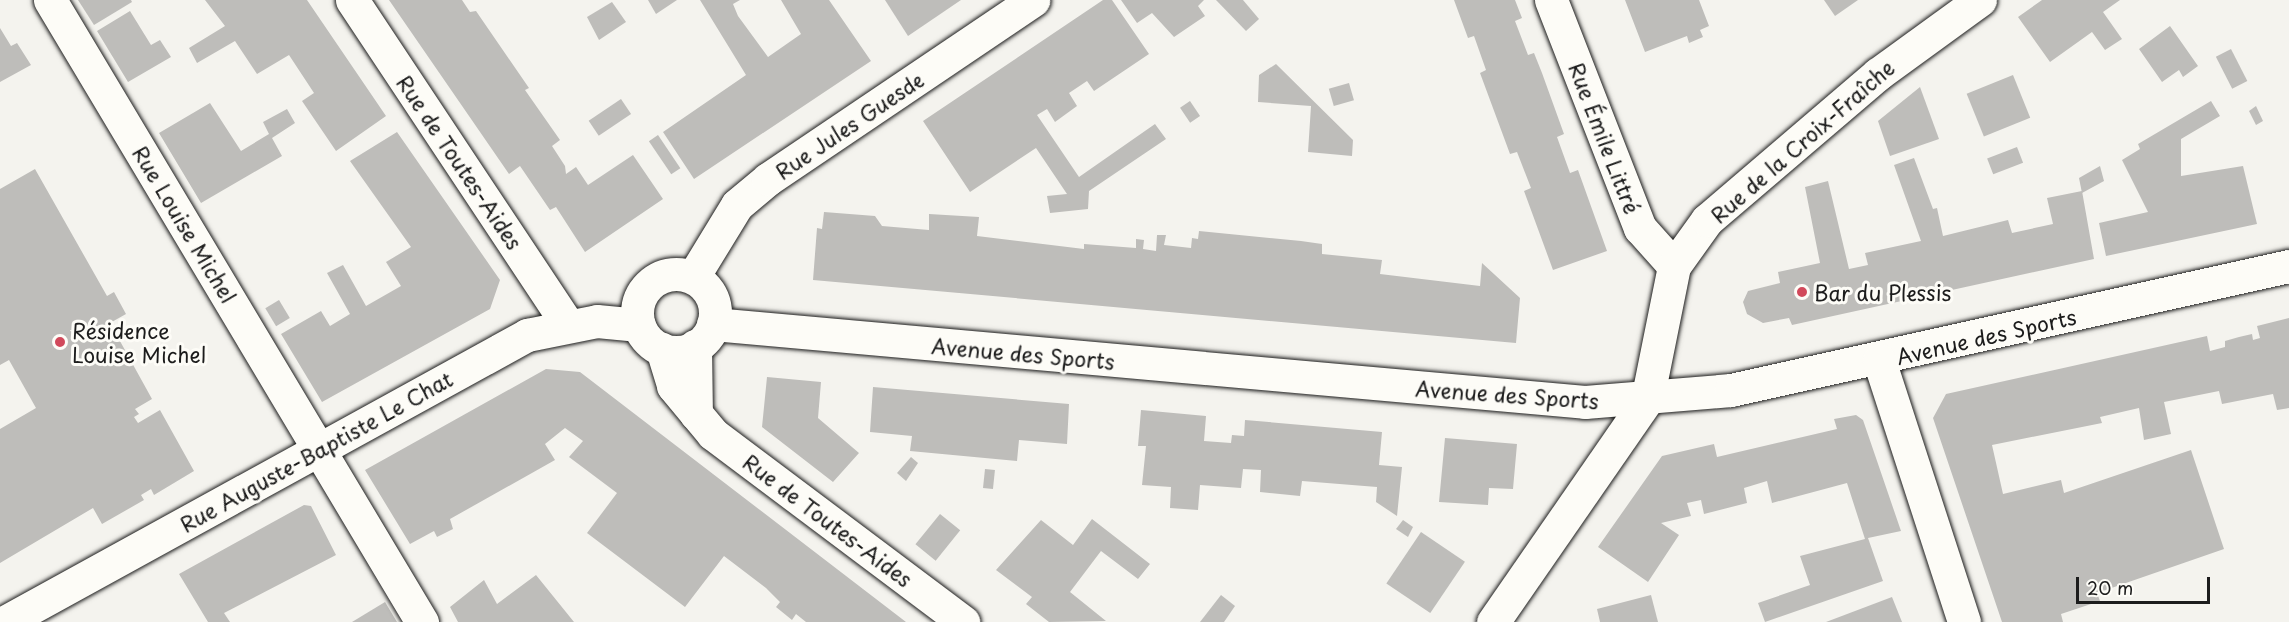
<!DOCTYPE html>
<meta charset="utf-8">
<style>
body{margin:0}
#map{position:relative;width:2289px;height:622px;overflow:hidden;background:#f4f3ee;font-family:"Playpen Sans",sans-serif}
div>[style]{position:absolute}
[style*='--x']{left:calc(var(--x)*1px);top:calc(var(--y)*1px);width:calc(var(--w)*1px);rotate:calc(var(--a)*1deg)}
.building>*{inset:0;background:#bebdba;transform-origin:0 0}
.roads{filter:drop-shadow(0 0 2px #1c1c1c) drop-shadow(0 0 2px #1c1c1c)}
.minor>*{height:33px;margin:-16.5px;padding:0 16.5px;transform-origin:16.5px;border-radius:16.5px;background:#fdfcf7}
.minor>.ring{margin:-16.5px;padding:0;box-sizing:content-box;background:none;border:33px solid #fdfcf7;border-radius:50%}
.dots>*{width:16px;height:16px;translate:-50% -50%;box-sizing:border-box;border:3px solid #fdfcf7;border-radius:50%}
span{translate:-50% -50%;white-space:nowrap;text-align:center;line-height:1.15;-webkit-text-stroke:6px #fdfcf7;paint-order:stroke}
.street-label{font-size:21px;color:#1c1c1c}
.poi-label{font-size:21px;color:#1c1c1c}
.left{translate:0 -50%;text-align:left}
.scale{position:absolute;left:2076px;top:577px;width:134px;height:27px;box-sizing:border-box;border:3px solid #1c1c1c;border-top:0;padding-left:8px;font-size:18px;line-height:21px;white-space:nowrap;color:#1c1c1c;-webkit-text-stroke:4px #fdfcf7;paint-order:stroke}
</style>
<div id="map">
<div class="building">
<i style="clip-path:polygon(78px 0,131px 0,132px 2px,94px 25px)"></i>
<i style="clip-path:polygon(205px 0,307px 0,386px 116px,336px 151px,302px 101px,314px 93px,289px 55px,257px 74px,235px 41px,197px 63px,189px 48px,225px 26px)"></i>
<i style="clip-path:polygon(389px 0,462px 0,470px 12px,476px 11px,529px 88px,525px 90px,560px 140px,552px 146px,565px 166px,566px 174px,576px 167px,588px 185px,633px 155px,663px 199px,585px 252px,556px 207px,550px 210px,520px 166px,509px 174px)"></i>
<i style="clip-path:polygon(648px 0,677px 0,656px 14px)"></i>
<i style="clip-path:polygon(700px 0,740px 0,733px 4px,738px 16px,768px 57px,801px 34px,781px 0,829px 0,871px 61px,694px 179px,663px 132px,746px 75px)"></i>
<i style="clip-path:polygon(885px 0,961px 0,908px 36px)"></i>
<i style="clip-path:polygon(1103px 0,1112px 0,1149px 54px,1094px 91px,1087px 81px,1069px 93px,1077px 106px,1055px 122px,1047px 109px,1037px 115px,1079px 177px,1155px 124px,1166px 139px,1089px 191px,1088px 209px,1050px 213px,1047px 196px,1067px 194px,1036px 148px,970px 192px,923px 121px)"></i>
<i style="clip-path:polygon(1121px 0,1204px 0,1198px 6px,1205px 16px,1174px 37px,1152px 13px,1137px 23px)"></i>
<i style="clip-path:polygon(1216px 0,1243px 0,1259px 19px,1246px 31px)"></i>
<i style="clip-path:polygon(1454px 0,1515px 0,1522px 18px,1515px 21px,1528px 55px,1534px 53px,1542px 73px,1564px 134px,1557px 137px,1570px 173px,1578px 170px,1607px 251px,1553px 270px,1524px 191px,1531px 188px,1517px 152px,1510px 154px,1480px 73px,1486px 70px,1474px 36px,1468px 38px)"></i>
<i style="clip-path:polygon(1625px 0,1699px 0,1709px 26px,1700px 30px,1703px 37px,1689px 43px,1687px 36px,1645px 52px)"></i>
<i style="clip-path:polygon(1824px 0,1858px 0,1835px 16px)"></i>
<i style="clip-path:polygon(2042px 0,2120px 0,2103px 12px,2122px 39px,2105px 50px,2092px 32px,2050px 62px,2018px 17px)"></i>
<i style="clip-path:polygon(612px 2px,626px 22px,599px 40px,587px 17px)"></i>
<i style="clip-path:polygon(130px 11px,151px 45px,160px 40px,171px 57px,128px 82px,97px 31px)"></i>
<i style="clip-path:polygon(2170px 26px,2198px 66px,2183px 77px,2179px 70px,2162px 82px,2139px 49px)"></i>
<i style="clip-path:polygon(0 28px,11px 46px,17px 43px,31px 65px,0 82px)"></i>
<i style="left:2231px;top:49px;width:36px;height:17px;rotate:63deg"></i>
<i style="clip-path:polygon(1276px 64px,1353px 140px,1352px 156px,1308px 152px,1311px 106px,1258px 102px,1259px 75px)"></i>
<i style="left:2013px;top:75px;width:46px;height:50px;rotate:68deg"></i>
<i style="left:1349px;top:83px;width:18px;height:21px;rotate:74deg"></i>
<i style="clip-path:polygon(1920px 87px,1939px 139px,1890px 156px,1878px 121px)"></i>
<i style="left:621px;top:99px;width:18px;height:39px;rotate:56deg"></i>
<i style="left:1190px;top:101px;width:18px;height:12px;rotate:56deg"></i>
<i style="clip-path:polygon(2211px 101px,2220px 116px,2181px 139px,2181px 176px,2243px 166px,2257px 224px,2106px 256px,2099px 223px,2148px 212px,2122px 160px,2140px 149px,2138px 144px)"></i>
<i style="clip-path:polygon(210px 103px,241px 151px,269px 134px,263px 122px,287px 109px,295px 123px,272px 138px,282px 156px,201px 203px,159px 133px)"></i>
<i style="clip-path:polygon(2256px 106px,2263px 121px,2256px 125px,2249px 111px)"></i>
<i style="clip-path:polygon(397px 132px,500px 280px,490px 309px,322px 402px,281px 334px,321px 311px,330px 326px,350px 314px,327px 273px,343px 265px,366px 306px,401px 286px,386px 262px,411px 247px,350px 161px)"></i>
<i style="left:658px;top:135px;width:40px;height:11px;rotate:56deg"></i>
<i style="left:2017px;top:147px;width:17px;height:32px;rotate:69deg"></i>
<i style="clip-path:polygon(1914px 158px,1933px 209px,1937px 208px,1943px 236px,2008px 220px,2012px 233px,2053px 224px,2047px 198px,2082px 191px,2094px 259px,1792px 325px,1789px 318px,1763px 323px,1747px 314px,1743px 302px,1748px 291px,1780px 283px,1778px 272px,1820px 263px,1805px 187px,1828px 181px,1849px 269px,1868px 265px,1865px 253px,1921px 241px,1894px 165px)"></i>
<i style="clip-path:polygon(2100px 166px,2104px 181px,2082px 193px,2079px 178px)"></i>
<i style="clip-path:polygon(35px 169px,107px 296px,114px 292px,126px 314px,110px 323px,152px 399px,135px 409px,139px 414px,134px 417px,138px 423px,160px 410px,194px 471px,154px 495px,151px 489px,141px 495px,144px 500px,102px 524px,93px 508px,0 563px,0 429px,36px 408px,9px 360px,0 365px,0 189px)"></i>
<i style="clip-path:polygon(824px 212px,875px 216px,882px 226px,929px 230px,929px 214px,979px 217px,977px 236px,1084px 249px,1084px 244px,1136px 248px,1136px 239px,1144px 240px,1143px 249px,1156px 251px,1157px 235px,1166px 235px,1164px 245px,1191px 248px,1192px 238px,1198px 239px,1199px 231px,1301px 241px,1322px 244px,1322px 254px,1382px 260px,1380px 274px,1480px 286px,1482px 263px,1520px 298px,1516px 343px,813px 280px,817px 228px,822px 229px)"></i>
<i style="left:279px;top:300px;width:21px;height:16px;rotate:59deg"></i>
<i style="clip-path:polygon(2289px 318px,2289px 408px,2277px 410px,2273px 394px,2222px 404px,2219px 391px,2164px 402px,2171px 434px,2144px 440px,2139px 408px,2100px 417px,2102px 423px,1992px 445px,2003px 494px,2061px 480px,2064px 493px,2191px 450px,2224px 549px,2097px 593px,2100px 601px,2061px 614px,2063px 622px,2002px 622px,1933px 418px,1946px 394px,2207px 336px,2210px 351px,2225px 347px,2225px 341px,2239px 337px,2252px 334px,2253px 340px,2260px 338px,2257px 326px)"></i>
<i style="clip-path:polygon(546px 369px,580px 372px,906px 622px,806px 622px,796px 614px,792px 620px,776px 607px,780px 602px,766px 588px,724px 556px,685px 607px,587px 533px,617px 493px,569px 457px,583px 441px,565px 428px,545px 444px,555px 460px,450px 519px,453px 529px,437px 537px,434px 531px,410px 544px,365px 470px)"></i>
<i style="clip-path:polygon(767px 377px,821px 382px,818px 418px,859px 453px,833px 482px,762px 427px)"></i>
<i style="clip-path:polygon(873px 387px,1069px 404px,1067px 444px,1019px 440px,1017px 461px,910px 451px,912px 436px,870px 432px)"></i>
<i style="clip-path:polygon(1141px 410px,1206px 416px,1204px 441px,1231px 443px,1232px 435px,1244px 436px,1245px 420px,1382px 432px,1379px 465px,1402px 467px,1397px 516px,1376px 502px,1377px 487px,1302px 481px,1300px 496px,1260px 492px,1261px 470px,1243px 469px,1241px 488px,1200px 485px,1198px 510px,1170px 508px,1171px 487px,1142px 485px,1146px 446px,1138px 446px)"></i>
<i style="clip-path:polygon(1856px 415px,1863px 420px,1901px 531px,1868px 538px,1883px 581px,1765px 622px,1758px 603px,1810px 585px,1800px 556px,1865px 539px,1847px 483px,1772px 503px,1767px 481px,1744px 488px,1747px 503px,1704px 514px,1701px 500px,1687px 503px,1691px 516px,1661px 523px,1679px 535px,1648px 582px,1598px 547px,1662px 456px,1714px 444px,1717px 457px,1837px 429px,1834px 419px)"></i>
<i style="clip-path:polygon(1445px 438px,1517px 444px,1513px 489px,1489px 488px,1488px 505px,1439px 502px)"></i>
<i style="clip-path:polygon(911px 457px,918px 463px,906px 481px,897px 473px)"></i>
<i style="left:985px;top:469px;width:10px;height:19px;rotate:6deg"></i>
<i style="clip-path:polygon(304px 505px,311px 506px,336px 555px,224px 613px,230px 622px,208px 622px,179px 574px)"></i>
<i style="left:940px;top:514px;width:26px;height:39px;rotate:39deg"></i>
<i style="clip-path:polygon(1092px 519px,1150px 564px,1138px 579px,1101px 551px,1070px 592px,1106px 621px,1049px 622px,1026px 604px,1032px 597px,996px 570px,1041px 520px,1073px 545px)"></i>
<i style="clip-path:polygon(1403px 520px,1413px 527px,1408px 537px,1396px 529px)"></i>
<i style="left:1421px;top:532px;width:53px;height:62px;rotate:34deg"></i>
<i style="clip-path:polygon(536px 575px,574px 622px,458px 622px,450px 607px,484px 580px,497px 604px)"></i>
<i style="clip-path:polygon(1221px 595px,1235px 606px,1224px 622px,1200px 622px)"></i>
<i style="clip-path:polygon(1651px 595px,1658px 622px,1600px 622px,1597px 609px)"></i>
<i style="clip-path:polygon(1892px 597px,1902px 622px,1826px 622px)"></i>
<i style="clip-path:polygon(385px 602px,397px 622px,352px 622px)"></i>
</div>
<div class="roads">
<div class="minor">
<i style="--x:50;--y:0;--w:725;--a:59.12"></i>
<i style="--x:352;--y:0;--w:390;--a:56.4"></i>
<i style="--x:1551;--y:0;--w:245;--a:68.7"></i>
<i style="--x:1640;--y:228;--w:51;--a:48.2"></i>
<i class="ring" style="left:637px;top:274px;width:45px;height:45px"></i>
<i style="--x:693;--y:277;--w:84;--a:-58.6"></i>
<i style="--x:737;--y:205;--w:40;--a:-40"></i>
<i style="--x:768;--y:179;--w:320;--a:-34"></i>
<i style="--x:713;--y:324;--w:875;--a:5.11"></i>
<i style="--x:1585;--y:402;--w:146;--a:-4.7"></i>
<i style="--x:1731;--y:390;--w:572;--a:-12.53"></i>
<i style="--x:695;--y:346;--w:68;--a:89.2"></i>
<i style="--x:662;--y:349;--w:39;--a:73"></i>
<i style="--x:673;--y:386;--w:62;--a:50.2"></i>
<i style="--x:713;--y:434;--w:313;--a:36.9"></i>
<i style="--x:1879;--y:360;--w:275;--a:72"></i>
<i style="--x:5;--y:622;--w:596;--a:-28.8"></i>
<i style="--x:527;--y:335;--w:71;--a:-11.3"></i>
<i style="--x:597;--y:321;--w:42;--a:5.4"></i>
<i style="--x:1493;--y:622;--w:270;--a:-55.3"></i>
<i style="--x:1647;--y:400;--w:137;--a:-78.6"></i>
<i style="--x:1674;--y:266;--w:57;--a:-54.3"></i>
<i style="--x:1707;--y:220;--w:225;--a:-40.5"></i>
<i style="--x:1878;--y:74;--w:126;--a:-36"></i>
</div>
</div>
<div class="dots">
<i style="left:1802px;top:292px;background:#d1495b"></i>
<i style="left:60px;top:342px;background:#d1495b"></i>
</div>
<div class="street-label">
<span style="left:849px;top:125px;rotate:-34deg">Rue Jules Guesde</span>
<span style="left:1605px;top:138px;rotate:69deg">Rue Émile Littré</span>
<span style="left:1802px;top:141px;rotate:-41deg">Rue de la Croix-Fraîche</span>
<span style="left:460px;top:162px;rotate:56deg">Rue de Toutes-Aides</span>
<span style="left:185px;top:224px;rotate:59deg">Rue Louise Michel</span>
<span style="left:1986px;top:336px;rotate:-13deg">Avenue des Sports</span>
<span style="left:1023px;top:353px;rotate:5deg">Avenue des Sports</span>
<span style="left:1507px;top:394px;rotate:4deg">Avenue des Sports</span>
<span style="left:316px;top:451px;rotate:-29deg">Rue Auguste-Baptiste Le Chat</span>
<span style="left:828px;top:520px;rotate:37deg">Rue de Toutes-Aides</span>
</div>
<div class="poi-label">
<span class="left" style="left:1814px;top:292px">Bar du Plessis</span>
<span class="left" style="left:72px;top:342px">Résidence<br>Louise Michel</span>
</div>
<div class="scale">20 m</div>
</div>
